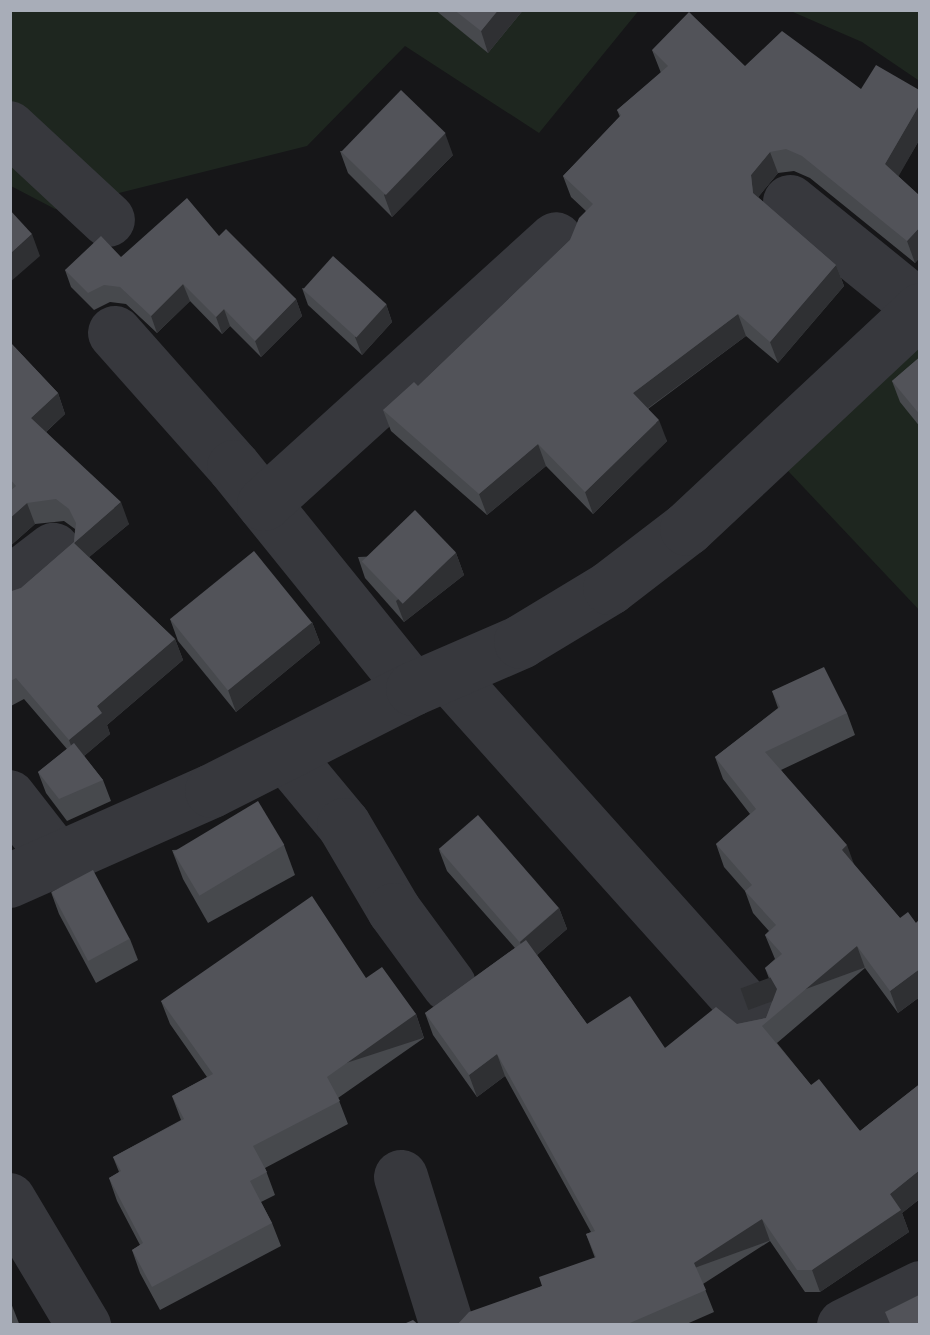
<!DOCTYPE html>
<style>
body{margin:0}
#map{position:relative;width:930px;height:1335px;overflow:hidden;background:#161618;font-family:Lato,sans-serif}
div>[style]{position:absolute}
[style*='--x']{left:calc(var(--x)*1px);top:calc(var(--y)*1px);width:calc(var(--w)*1px);rotate:calc(var(--a)*1deg)}
.green>*{inset:0;background:#1e261f}
.minor>*{height:54px;margin:-27px;padding:0 27px;transform-origin:27px;border-radius:27px;background:#37383d}
.wall>*{inset:0;background:#47494d}
.shaded-wall>*{inset:0;background:#2f3033;transform-origin:0 0}
.building>*{inset:0;background:#525359;transform-origin:0 0}
span{translate:-50% -50%;white-space:nowrap;text-align:center;line-height:1.15;-webkit-text-stroke:9px #111113;paint-order:stroke}
.frame{position:absolute;inset:0;border:12px solid #a8adb8;pointer-events:none}
</style>
<div id="map">
<div class="green">
<i style="clip-path:polygon(9px 9px,640px 9px,539px 133px,405px 46px,307px 146px,55px 209px,9px 185px)"></i>
<i style="clip-path:polygon(786px 9px,921px 9px,921px 82px,862px 42px)"></i>
<i style="clip-path:polygon(921px 268px,921px 612px,774px 456px,817px 390px)"></i>
</div>
<div class="minor">
<i style="--x:9;--y:128;--w:135;--a:42.9"></i>
<i style="--x:790;--y:202;--w:169;--a:39"></i>
<i style="--x:115;--y:333;--w:179;--a:48.4"></i>
<i style="--x:234;--y:467;--w:285;--a:51.1"></i>
<i style="--x:264;--y:504;--w:394;--a:-42.2"></i>
<i style="--x:9;--y:584;--w:56;--a:-37.7"></i>
<i style="--x:449;--y:676;--w:457;--a:48.1"></i>
<i style="--x:285;--y:754;--w:92;--a:50.3"></i>
<i style="--x:344;--y:825;--w:99;--a:59.5"></i>
<i style="--x:394;--y:910;--w:93;--a:53.7"></i>
<i style="--x:9;--y:797;--w:80;--a:52.1"></i>
<i style="--x:9;--y:881;--w:222;--a:-23.9"></i>
<i style="--x:212;--y:791;--w:225;--a:-26.9"></i>
<i style="--x:413;--y:689;--w:118;--a:-23.5"></i>
<i style="--x:521;--y:642;--w:104;--a:-31.2"></i>
<i style="--x:610;--y:588;--w:97;--a:-37.5"></i>
<i style="--x:687;--y:529;--w:320;--a:-43.1"></i>
<i style="--x:401;--y:1177;--w:156;--a:72.8"></i>
<i style="--x:9;--y:1200;--w:147;--a:59.2"></i>
<i style="--x:844;--y:1326;--w:86;--a:-26.3"></i>
</div>
<div class="wall">
<i style="clip-path:polygon(434px 9px,524px 9px,488px 53px)"></i>
<i style="clip-path:polygon(652px 50px,745px 66px,861px 89px,921px 91px,921px 137px,898px 176px,921px 197px,921px 256px,915px 263px,810px 178px,794px 171px,778px 173px,759px 196px,759px 198px,836px 265px,844px 286px,778px 363px,746px 336px,648px 409px,667px 441px,593px 514px,546px 466px,487px 515px,391px 431px,383px 410px,418px 386px,570px 240px,586px 211px,571px 197px,563px 176px,620px 117px,617px 110px,661px 73px)"></i>
<i style="clip-path:polygon(340px 151px,453px 155px,392px 217px,348px 173px)"></i>
<i style="clip-path:polygon(219px 236px,296px 299px,302px 316px,261px 357px,230px 326px,222px 334px,190px 301px,157px 333px,126px 304px,110px 302px,94px 310px,71px 287px,65px 270px)"></i>
<i style="clip-path:polygon(302px 288px,386px 304px,392px 322px,362px 355px,308px 305px)"></i>
<i style="clip-path:polygon(9px 341px,58px 393px,65px 414px,46px 432px,129px 524px,89px 557px,175px 639px,183px 660px,107px 725px,110px 734px,84px 756px,103px 780px,111px 801px,67px 821px,46px 793px,38px 772px,67px 749px,24px 699px,9px 707px,9px 592px,21px 588px,74px 542px,75px 529px,64px 521px,35px 524px,9px 547px)"></i>
<i style="clip-path:polygon(921px 356px,921px 428px,900px 402px,892px 381px)"></i>
<i style="clip-path:polygon(456px 553px,464px 575px,404px 622px,365px 578px,358px 557px)"></i>
<i style="clip-path:polygon(170px 619px,312px 622px,320px 643px,236px 712px,178px 641px)"></i>
<i style="clip-path:polygon(772px 691px,847px 713px,855px 735px,781px 770px,854px 865px,900px 918px,916px 923px,921px 918px,921px 996px,898px 1013px,865px 968px,777px 1043px,811px 1085px,860px 1131px,921px 1083px,921px 1198px,902px 1213px,909px 1232px,820px 1292px,805px 1292px,770px 1241px,703px 1284px,714px 1312px,682px 1326px,456px 1326px,542px 1286px,595px 1258px,586px 1234px,591px 1232px,505px 1076px,477px 1097px,433px 1035px,425px 1013px,515px 948px,447px 871px,439px 850px,559px 908px,567px 929px,537px 955px,587px 1024px,665px 1048px,737px 1024px,766px 1018px,775px 994px,765px 968px,775px 959px,765px 935px,769px 931px,753px 913px,745px 891px,724px 867px,716px 844px,750px 814px,723px 779px,715px 757px,778px 708px)"></i>
<i style="clip-path:polygon(284px 845px,295px 875px,208px 923px,183px 879px,172px 850px)"></i>
<i style="clip-path:polygon(51px 892px,130px 939px,138px 960px,96px 983px,59px 914px)"></i>
<i style="clip-path:polygon(366px 978px,416px 1014px,424px 1038px,338px 1098px,348px 1124px,265px 1168px,275px 1195px,261px 1202px,272px 1223px,281px 1246px,160px 1310px,140px 1273px,132px 1250px,140px 1245px,117px 1201px,109px 1178px,119px 1172px,113px 1157px,181px 1120px,172px 1096px,207px 1077px,170px 1024px,161px 1001px)"></i>
<i style="clip-path:polygon(9px 1298px,20px 1326px,9px 1326px)"></i>
</div>
<div class="shaded-wall">
<i style="clip-path:polygon(499px 9px,524px 9px,488px 53px,481px 31px)"></i>
<i style="clip-path:polygon(921px 102px,921px 137px,893px 186px,885px 164px)"></i>
<i style="clip-path:polygon(445px 133px,453px 155px,392px 217px,384px 195px)"></i>
<i style="clip-path:polygon(770px 152px,778px 173px,759px 196px,761px 214px,753px 193px,751px 175px)"></i>
<i style="clip-path:polygon(921px 226px,921px 256px,915px 263px,907px 241px)"></i>
<i style="clip-path:polygon(32px 234px,40px 256px,9px 283px,9px 255px)"></i>
<i style="clip-path:polygon(836px 265px,844px 286px,778px 363px,770px 342px)"></i>
<i style="clip-path:polygon(183px 284px,190px 301px,157px 333px,151px 316px)"></i>
<i style="clip-path:polygon(296px 299px,302px 316px,261px 357px,255px 341px)"></i>
<i style="clip-path:polygon(386px 304px,392px 322px,362px 355px,355px 337px)"></i>
<i style="clip-path:polygon(224px 309px,230px 326px,222px 334px,216px 317px)"></i>
<i style="clip-path:polygon(738px 314px,746px 336px,640px 414px,633px 393px)"></i>
<i style="clip-path:polygon(58px 393px,65px 414px,38px 439px,31px 418px)"></i>
<i style="clip-path:polygon(659px 420px,667px 441px,593px 514px,585px 492px)"></i>
<i style="clip-path:polygon(538px 444px,546px 466px,487px 515px,479px 494px)"></i>
<i style="clip-path:polygon(121px 502px,129px 524px,81px 564px,74px 543px)"></i>
<i style="clip-path:polygon(27px 503px,35px 524px,9px 547px,9px 519px)"></i>
<i style="clip-path:polygon(456px 553px,464px 575px,404px 622px,396px 601px)"></i>
<i style="clip-path:polygon(312px 622px,320px 643px,236px 712px,228px 690px)"></i>
<i style="clip-path:polygon(175px 639px,183px 660px,107px 725px,110px 734px,77px 762px,69px 740px,97px 706px)"></i>
<i style="clip-path:polygon(847px 845px,855px 867px,842px 850px)"></i>
<i style="clip-path:polygon(559px 908px,567px 929px,528px 963px,520px 942px)"></i>
<i style="left:857px;top:946px;width:23px;height:124px;rotate:70deg"></i>
<i style="clip-path:polygon(921px 968px,921px 996px,898px 1013px,890px 991px)"></i>
<i style="left:416px;top:1014px;width:25px;height:109px;rotate:72deg"></i>
<i style="clip-path:polygon(497px 1054px,505px 1076px,477px 1097px,469px 1075px)"></i>
<i style="clip-path:polygon(921px 1169px,921px 1198px,902px 1213px,909px 1232px,820px 1292px,812px 1270px,890px 1194px)"></i>
<i style="left:762px;top:1219px;width:23px;height:81px;rotate:70deg"></i>
</div>
<div class="building">
<i style="clip-path:polygon(453px 9px,499px 9px,481px 31px)"></i>
<i style="clip-path:polygon(689px 12px,745px 66px,782px 31px,861px 89px,876px 65px,921px 91px,921px 102px,885px 164px,921px 197px,921px 226px,907px 241px,802px 156px,786px 149px,770px 152px,751px 175px,753px 193px,836px 265px,770px 342px,738px 314px,633px 393px,659px 420px,585px 492px,538px 444px,479px 494px,383px 410px,414px 382px,418px 386px,570px 240px,579px 218px,593px 204px,563px 176px,621px 115px,617px 110px,668px 66px,652px 50px)"></i>
<i style="left:401px;top:90px;width:62px;height:86px;rotate:44deg"></i>
<i style="clip-path:polygon(187px 198px,219px 236px,226px 229px,296px 299px,255px 341px,224px 309px,216px 317px,183px 284px,151px 316px,120px 287px,104px 285px,88px 293px,65px 270px,101px 236px,121px 257px)"></i>
<i style="clip-path:polygon(9px 209px,32px 234px,9px 255px)"></i>
<i style="left:333px;top:256px;width:72px;height:45px;rotate:42deg"></i>
<i style="clip-path:polygon(9px 341px,58px 393px,31px 418px,121px 502px,74px 543px,175px 639px,97px 706px,102px 713px,69px 740px,16px 678px,9px 682px,9px 592px,21px 588px,74px 542px,76px 523px,69px 509px,56px 499px,27px 503px,9px 519px,9px 492px,16px 486px,9px 478px)"></i>
<i style="clip-path:polygon(921px 356px,921px 416px,892px 381px)"></i>
<i style="left:415px;top:510px;width:59px;height:74px;rotate:46deg"></i>
<i style="left:254px;top:551px;width:92px;height:108px;rotate:51deg"></i>
<i style="clip-path:polygon(824px 667px,847px 713px,765px 752px,847px 845px,842px 850px,900px 918px,908px 912px,916px 923px,921px 918px,921px 968px,890px 991px,857px 946px,762px 1026px,811px 1085px,819px 1079px,860px 1131px,921px 1083px,921px 1169px,890px 1194px,901px 1210px,812px 1270px,797px 1270px,762px 1219px,694px 1263px,706px 1290px,623px 1326px,456px 1326px,469px 1312px,542px 1286px,539px 1277px,596px 1257px,586px 1234px,595px 1231px,497px 1054px,469px 1075px,425px 1013px,526px 940px,587px 1024px,630px 996px,665px 1048px,716px 1007px,737px 1024px,766px 1018px,777px 989px,765px 968px,782px 954px,765px 935px,776px 925px,745px 891px,752px 885px,716px 844px,756px 809px,715px 757px,780px 707px,772px 691px)"></i>
<i style="clip-path:polygon(74px 743px,103px 780px,59px 799px,38px 772px)"></i>
<i style="left:258px;top:801px;width:51px;height:99px;rotate:59deg"></i>
<i style="left:478px;top:815px;width:123px;height:52px;rotate:49deg"></i>
<i style="left:93px;top:870px;width:78px;height:47px;rotate:62deg"></i>
<i style="clip-path:polygon(312px 896px,366px 978px,382px 967px,416px 1014px,327px 1077px,340px 1101px,253px 1146px,267px 1172px,250px 1181px,272px 1223px,152px 1287px,132px 1250px,143px 1243px,109px 1178px,121px 1171px,113px 1157px,184px 1119px,172px 1096px,213px 1074px,161px 1001px)"></i>
<i style="clip-path:polygon(921px 1294px,921px 1326px,891px 1326px,885px 1312px)"></i>
<i style="clip-path:polygon(413px 1320px,420px 1326px,399px 1326px)"></i>
</div>
<div class="frame"></div>
</div>
